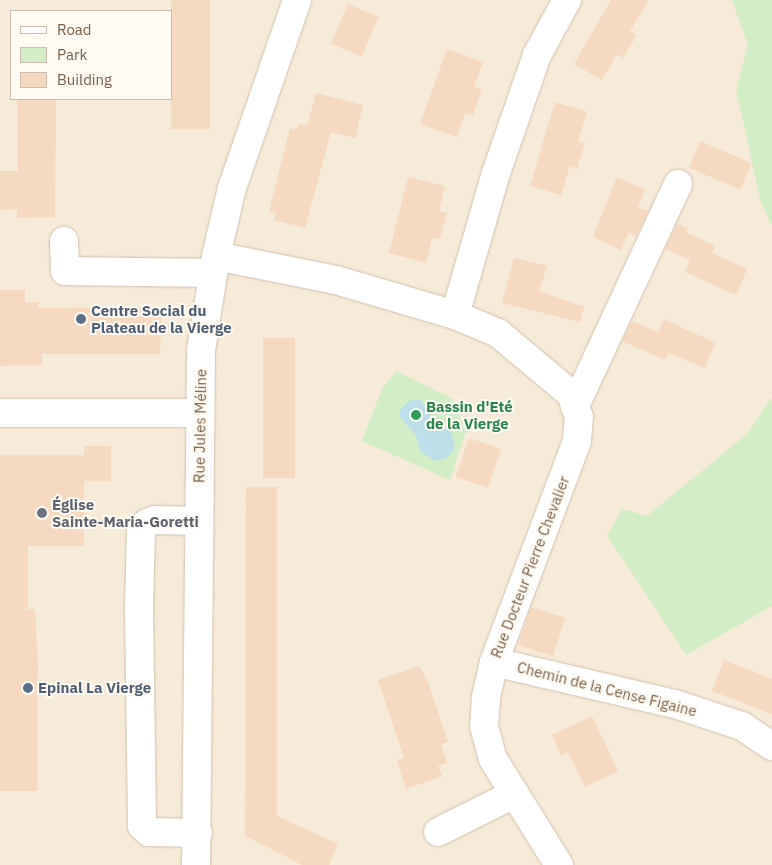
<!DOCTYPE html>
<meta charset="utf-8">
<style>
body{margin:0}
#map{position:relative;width:772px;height:865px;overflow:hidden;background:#fef8ea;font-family:"IBM Plex Sans",sans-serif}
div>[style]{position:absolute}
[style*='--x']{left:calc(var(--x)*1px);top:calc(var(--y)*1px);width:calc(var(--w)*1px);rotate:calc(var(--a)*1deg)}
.residential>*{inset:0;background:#f6ead8}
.green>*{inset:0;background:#d3edc6}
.water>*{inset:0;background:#bcdfea}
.building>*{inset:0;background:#f5d9c0;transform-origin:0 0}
.roads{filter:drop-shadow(0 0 1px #d2c0ae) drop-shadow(0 0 1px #d2c0ae)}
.minor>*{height:28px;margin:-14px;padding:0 14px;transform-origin:14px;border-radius:14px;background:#fff}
.dots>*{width:14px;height:14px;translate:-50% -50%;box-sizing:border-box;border:2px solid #fffbf2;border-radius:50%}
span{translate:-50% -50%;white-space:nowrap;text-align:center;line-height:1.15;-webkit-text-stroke:4px #fffbf2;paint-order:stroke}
.service-label{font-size:15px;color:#4e5e75;font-weight:700}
.left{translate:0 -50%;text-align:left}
.leisure-label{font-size:15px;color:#27864d;font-weight:700}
.street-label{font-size:15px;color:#7b604a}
.worship-label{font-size:15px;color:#5b616d;font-weight:700}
.legend{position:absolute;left:10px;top:10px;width:162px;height:90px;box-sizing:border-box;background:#fffbf2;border:1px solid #cabdaf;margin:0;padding:6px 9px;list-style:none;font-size:15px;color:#7b604a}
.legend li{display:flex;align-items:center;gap:10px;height:25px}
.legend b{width:25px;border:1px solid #cabdaf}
</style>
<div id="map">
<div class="residential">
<i style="clip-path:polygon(evenodd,0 0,772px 0,772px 865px,0 865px,0 0,11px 11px,171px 11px,171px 99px,11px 99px,11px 11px)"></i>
</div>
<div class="green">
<i style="clip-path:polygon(732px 0,772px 0,772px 228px,760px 199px,736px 89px,748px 45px)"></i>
<i style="clip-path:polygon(396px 371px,453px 399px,466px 431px,450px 480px,362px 441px,382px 389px)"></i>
<i style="clip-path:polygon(772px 397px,772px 606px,686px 655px,607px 535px,623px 509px,647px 516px,747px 434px)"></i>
</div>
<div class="water">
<i style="clip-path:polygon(411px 400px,421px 400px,433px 419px,451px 431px,455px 448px,448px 457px,436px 461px,421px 452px,416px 436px,399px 416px,401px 408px)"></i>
</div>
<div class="building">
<i style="left:171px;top:0;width:39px;height:129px"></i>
<i style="clip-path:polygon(611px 0,649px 0,630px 31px,637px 35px,623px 58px,617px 54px,602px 80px,574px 64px)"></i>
<i style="left:348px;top:4px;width:33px;height:43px;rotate:23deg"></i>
<i style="clip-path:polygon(447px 49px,483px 62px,474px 87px,482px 89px,473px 115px,465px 113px,457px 137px,420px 124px)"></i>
<i style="clip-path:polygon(316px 93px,363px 105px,355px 138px,331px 132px,305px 228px,274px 220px,276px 213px,269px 211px,290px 128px,297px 130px,299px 123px,307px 126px)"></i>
<i style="clip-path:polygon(17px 99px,56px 99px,55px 217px,17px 218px,17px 209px,0 210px,0 171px,18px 171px)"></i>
<i style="clip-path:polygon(555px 102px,587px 112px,578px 141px,585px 143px,577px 169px,570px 166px,561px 195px,530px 186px)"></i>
<i style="left:700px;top:141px;width:56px;height:29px;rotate:23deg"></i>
<i style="clip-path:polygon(408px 177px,445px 186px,439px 211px,447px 213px,440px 239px,432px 238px,426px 263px,389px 253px)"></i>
<i style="clip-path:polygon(617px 177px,645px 190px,638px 207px,648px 211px,636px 236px,629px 233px,621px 250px,593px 237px)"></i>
<i style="clip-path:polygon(677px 224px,688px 228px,686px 232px,715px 246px,712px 253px,747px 269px,736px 295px,685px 272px,690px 260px,665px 249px)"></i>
<i style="clip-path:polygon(514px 258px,547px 266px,539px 291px,584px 307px,580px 322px,502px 303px)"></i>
<i style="clip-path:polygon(0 290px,25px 290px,25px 302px,39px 302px,38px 308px,162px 307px,160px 354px,42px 354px,42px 365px,0 366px)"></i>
<i style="clip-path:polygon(664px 319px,715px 343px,705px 368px,668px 353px,665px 360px,622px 341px,632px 321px,658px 332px)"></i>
<i style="left:263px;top:338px;width:32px;height:140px"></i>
<i style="left:469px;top:438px;width:34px;height:41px;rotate:19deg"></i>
<i style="clip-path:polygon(85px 446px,111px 446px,111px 481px,84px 481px,84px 546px,28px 546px,28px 609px,35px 609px,38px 662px,37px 791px,0 791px,0 455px,84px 455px)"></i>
<i style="clip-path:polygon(246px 487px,277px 487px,277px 816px,338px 844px,329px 865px,302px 865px,245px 836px)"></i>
<i style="left:531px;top:607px;width:36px;height:40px;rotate:18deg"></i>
<i style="clip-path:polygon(724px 660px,772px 679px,772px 714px,712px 691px)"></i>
<i style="clip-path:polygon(419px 666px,428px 682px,448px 742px,441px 744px,447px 763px,438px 766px,442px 776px,406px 789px,397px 760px,404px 758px,378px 680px)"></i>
<i style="clip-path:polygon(592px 716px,618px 771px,585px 787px,568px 752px,561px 755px,552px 735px)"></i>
</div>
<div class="roads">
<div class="minor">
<i style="--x:64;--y:241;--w:30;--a:88"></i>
<i style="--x:65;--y:271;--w:148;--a:0.8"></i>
<i style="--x:216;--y:256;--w:122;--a:11.3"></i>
<i style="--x:336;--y:280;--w:124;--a:16.4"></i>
<i style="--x:455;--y:315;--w:47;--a:22.7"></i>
<i style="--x:498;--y:333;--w:95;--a:39.9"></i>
<i style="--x:571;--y:394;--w:24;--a:71"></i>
<i style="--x:579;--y:417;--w:24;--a:95"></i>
<i style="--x:577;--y:441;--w:236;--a:110.6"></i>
<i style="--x:494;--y:662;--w:37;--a:103"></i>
<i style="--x:486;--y:698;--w:28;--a:94"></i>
<i style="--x:484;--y:726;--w:34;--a:75"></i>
<i style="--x:493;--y:759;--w:125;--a:58.1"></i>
<i style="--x:455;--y:315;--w:148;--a:-73.9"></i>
<i style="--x:496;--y:173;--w:125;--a:-70.8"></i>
<i style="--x:537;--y:55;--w:63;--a:-61.4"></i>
<i style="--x:575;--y:406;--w:245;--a:-65.1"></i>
<i style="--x:0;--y:413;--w:198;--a:0"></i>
<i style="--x:198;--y:521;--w:43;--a:-178.7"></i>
<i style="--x:155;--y:520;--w:9;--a:159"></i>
<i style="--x:147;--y:523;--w:9;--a:131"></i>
<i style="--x:141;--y:530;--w:78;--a:91.5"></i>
<i style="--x:139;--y:608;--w:218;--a:89.2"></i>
<i style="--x:142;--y:826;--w:9;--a:41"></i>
<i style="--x:149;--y:832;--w:49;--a:1.2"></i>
<i style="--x:494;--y:662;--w:186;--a:13.1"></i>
<i style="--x:675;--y:704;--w:71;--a:18.2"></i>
<i style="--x:742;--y:726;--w:36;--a:34"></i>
<i style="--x:438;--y:832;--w:85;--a:-26.6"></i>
<i style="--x:196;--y:865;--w:515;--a:-89.44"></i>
<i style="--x:201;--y:350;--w:95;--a:-80.9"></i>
<i style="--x:216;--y:256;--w:70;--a:-76.8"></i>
<i style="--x:232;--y:188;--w:199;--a:-70.9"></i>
</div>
</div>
<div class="dots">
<i style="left:81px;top:319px;background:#5c6f8a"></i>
<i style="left:416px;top:415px;background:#2e9e5b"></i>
<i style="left:42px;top:513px;background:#6b7280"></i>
<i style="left:28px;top:688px;background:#5c6f8a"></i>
</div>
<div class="service-label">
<span class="left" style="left:91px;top:319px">Centre Social du<br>Plateau de la Vierge</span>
<span class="left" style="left:38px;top:688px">Epinal La Vierge</span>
</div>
<div class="leisure-label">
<span class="left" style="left:426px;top:415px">Bassin d'Eté<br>de la Vierge</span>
</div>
<div class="street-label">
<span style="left:200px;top:426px;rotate:-89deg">Rue Jules Méline</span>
<span style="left:530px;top:567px;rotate:-69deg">Rue Docteur Pierre Chevalier</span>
<span style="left:607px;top:689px;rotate:14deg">Chemin de la Cense Figaine</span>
</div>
<div class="worship-label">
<span class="left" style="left:52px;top:513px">Église<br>Sainte-Maria-Goretti</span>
</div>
<ul class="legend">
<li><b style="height:6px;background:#fff"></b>Road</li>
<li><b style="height:14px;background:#d3edc6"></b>Park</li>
<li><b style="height:14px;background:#f5d9c0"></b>Building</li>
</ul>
</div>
